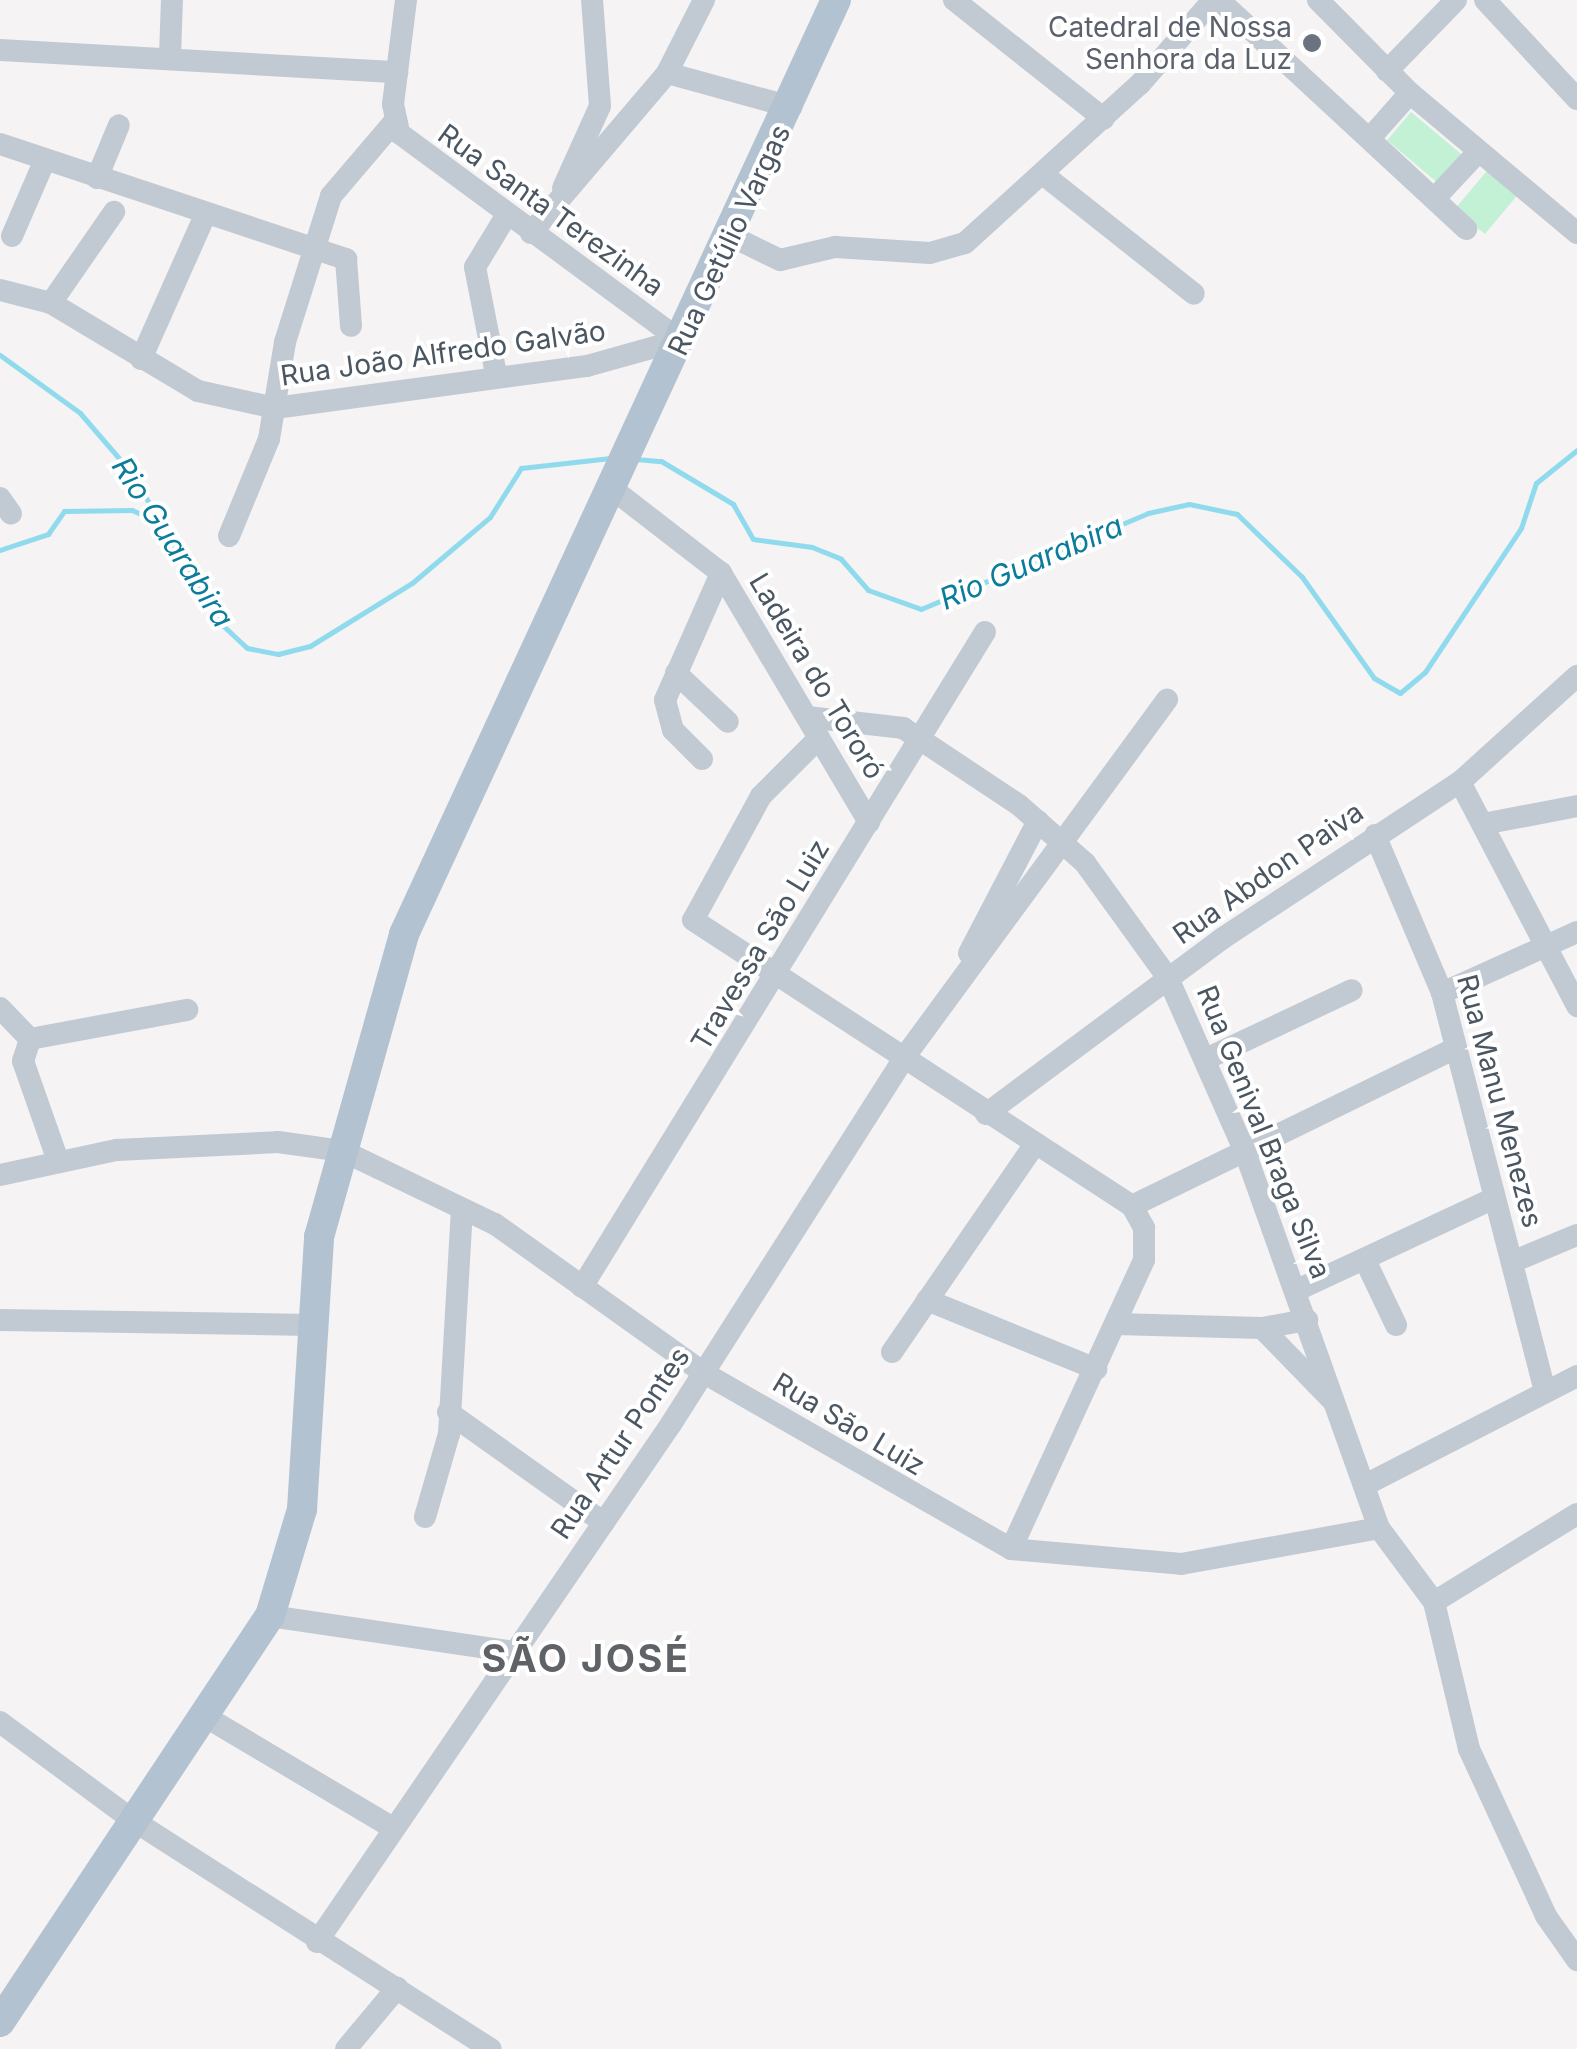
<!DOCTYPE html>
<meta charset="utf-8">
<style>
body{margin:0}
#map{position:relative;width:1577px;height:2049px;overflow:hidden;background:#f5f3f3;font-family:Inter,sans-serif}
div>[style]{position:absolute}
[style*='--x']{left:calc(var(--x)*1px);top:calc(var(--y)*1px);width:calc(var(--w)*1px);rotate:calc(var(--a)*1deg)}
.green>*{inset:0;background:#c3f1d5;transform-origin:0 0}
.stream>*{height:5px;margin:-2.5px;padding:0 2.5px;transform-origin:2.5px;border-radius:2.5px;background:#90daee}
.minor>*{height:22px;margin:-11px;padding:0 11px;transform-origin:11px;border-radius:11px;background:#c1cad2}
.major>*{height:30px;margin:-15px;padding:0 15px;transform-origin:15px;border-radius:15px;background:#b3c2d1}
.dots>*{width:28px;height:28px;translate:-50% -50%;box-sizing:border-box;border:5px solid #fff;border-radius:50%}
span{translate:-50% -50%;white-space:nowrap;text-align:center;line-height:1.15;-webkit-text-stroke:8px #fff;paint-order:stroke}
.worship-label{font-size:28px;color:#5b616d}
.right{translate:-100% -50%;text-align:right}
.street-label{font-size:28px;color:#4a5661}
.water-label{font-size:30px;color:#0c7c9b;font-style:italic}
.district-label{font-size:38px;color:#5f6368;font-weight:700;letter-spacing:2.5px}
</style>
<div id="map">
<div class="green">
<i style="left:1411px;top:112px;width:67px;height:37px;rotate:40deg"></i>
<i style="left:1491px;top:166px;width:39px;height:56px;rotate:40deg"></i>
</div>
<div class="stream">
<i style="--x:0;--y:355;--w:99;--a:35.9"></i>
<i style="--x:80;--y:413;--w:78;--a:49.2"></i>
<i style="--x:131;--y:472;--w:171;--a:59.8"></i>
<i style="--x:217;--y:620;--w:41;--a:43"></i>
<i style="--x:247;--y:648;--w:32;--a:11"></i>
<i style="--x:278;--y:654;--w:33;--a:-14"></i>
<i style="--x:310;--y:646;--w:120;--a:-31.7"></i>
<i style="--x:412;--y:583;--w:102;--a:-40.2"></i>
<i style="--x:490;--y:517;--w:58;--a:-57.7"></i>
<i style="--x:521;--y:468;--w:90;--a:-6.4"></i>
<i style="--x:636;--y:459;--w:25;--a:5"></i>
<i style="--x:661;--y:461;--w:84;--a:30.8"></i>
<i style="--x:733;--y:504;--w:40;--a:60.3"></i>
<i style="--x:753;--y:539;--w:60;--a:7.7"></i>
<i style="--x:812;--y:547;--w:31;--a:22"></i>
<i style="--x:841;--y:559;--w:41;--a:48.9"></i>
<i style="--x:868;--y:590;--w:56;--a:19.7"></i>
<i style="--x:921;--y:609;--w:246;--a:-22.9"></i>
<i style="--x:1148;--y:513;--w:42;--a:-12.4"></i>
<i style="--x:1189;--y:504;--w:49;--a:11.8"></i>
<i style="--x:1237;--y:514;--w:91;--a:44.1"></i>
<i style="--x:1302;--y:577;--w:124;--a:54.5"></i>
<i style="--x:1374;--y:678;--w:30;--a:30"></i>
<i style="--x:1400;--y:693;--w:33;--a:-40"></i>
<i style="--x:1425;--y:672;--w:173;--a:-56.3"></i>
<i style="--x:1521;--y:528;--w:47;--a:-71.6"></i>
<i style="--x:1536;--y:483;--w:53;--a:-38.8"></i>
<i style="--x:0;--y:550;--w:51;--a:-18.4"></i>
<i style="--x:48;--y:534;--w:28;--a:-55"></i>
<i style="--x:64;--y:511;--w:68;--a:-0.8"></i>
<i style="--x:132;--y:510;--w:35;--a:25"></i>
</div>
<div class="minor">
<i style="--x:406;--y:0;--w:105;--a:97.1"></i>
<i style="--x:393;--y:104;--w:30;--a:78"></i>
<i style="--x:399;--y:133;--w:349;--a:36.4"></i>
<i style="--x:954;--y:0;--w:191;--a:38.4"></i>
<i style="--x:1219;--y:0;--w:337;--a:42.8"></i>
<i style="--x:1318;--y:0;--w:131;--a:45.3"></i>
<i style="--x:1410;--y:93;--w:218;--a:40"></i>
<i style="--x:1485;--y:0;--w:135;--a:47.1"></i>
<i style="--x:0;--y:50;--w:398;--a:3.2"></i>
<i style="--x:170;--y:56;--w:56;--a:-88"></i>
<i style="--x:1387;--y:71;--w:99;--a:-45.8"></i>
<i style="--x:667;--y:73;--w:129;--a:15.3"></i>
<i style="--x:1370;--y:138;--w:60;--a:-48.4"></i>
<i style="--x:0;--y:144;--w:365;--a:18.4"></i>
<i style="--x:346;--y:259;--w:67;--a:85.7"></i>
<i style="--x:1044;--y:175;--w:191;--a:38.4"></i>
<i style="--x:97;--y:178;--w:57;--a:-67.5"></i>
<i style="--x:563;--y:188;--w:90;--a:-65.7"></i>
<i style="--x:600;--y:106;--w:106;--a:-94.3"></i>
<i style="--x:1436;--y:197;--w:62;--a:-47"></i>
<i style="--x:531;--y:233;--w:210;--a:-49.6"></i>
<i style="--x:667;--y:73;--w:82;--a:-63.1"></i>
<i style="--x:12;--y:236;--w:81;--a:-66.6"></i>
<i style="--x:731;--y:236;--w:55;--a:26.1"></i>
<i style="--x:780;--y:260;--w:57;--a:-13.3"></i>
<i style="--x:835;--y:247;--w:95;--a:3.6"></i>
<i style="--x:930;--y:253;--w:36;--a:-16"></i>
<i style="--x:965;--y:243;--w:236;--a:-42.3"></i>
<i style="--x:1140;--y:84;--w:111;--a:-49"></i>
<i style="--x:0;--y:290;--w:53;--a:14.3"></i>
<i style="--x:51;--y:303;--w:171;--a:30.9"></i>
<i style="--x:198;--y:391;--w:79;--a:12.4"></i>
<i style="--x:275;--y:408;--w:315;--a:-7.7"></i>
<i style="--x:587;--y:366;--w:97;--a:-15.6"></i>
<i style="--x:51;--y:303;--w:111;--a:-55.3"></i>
<i style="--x:141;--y:359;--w:158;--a:-66"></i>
<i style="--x:496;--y:374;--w:109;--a:-101.1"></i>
<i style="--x:475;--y:267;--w:60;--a:-58.7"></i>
<i style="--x:615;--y:491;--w:134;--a:37.7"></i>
<i style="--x:721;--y:573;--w:290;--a:59.3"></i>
<i style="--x:0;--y:498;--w:19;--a:55"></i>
<i style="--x:229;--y:536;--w:105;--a:-67.6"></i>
<i style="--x:269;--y:439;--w:98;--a:-80.6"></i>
<i style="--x:285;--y:342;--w:153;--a:-72.5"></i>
<i style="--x:331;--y:196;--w:97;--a:-49.6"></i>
<i style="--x:676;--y:673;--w:71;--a:43.3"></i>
<i style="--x:807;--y:717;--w:97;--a:6.5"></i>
<i style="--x:903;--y:728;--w:139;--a:33.6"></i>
<i style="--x:1019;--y:805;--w:88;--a:41.3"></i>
<i style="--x:1085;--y:863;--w:142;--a:54.2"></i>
<i style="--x:1168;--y:978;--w:190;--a:66.1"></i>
<i style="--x:1245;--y:1152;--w:399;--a:70.4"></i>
<i style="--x:1379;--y:1528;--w:92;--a:53.4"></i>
<i style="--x:1434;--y:1602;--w:151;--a:76.6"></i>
<i style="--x:1469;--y:1749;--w:184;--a:65.2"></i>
<i style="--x:1546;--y:1916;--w:54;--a:54.8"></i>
<i style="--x:819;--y:738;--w:82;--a:135"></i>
<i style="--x:761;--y:796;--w:141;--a:118.7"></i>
<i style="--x:693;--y:920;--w:524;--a:33.08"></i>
<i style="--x:1132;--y:1206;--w:25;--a:61"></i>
<i style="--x:1144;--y:1228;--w:32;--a:90"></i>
<i style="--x:1144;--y:1260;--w:318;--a:114.7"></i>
<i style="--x:702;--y:759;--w:41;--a:-135"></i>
<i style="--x:673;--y:730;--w:31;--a:-105"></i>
<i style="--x:665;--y:700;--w:139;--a:-66.2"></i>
<i style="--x:1460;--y:782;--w:253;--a:62.4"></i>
<i style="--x:1483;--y:824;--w:96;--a:-10.8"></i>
<i style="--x:1375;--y:835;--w:172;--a:67"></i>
<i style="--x:1442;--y:993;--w:412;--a:75.5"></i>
<i style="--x:969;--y:953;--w:149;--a:-62.4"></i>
<i style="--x:1442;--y:993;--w:148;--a:-24.3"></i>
<i style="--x:0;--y:1008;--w:43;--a:45.9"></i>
<i style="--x:1206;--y:1059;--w:161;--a:-25.3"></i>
<i style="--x:986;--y:1114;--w:295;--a:-36.6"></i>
<i style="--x:1223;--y:938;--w:284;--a:-33.4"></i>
<i style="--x:1460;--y:782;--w:158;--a:-42.2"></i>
<i style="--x:57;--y:1158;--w:103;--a:-109.3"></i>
<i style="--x:23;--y:1061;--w:23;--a:-72"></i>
<i style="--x:30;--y:1039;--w:160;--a:-10.5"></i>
<i style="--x:0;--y:1175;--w:120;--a:-12.1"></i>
<i style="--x:117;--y:1150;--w:161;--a:-2.8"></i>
<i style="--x:278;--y:1142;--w:66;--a:7.9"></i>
<i style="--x:343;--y:1151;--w:169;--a:25.7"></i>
<i style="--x:495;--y:1224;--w:257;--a:35.5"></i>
<i style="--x:704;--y:1373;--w:354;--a:29.8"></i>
<i style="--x:1011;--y:1549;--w:171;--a:5"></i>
<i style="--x:1181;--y:1564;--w:201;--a:-10.3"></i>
<i style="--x:1132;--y:1206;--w:360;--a:-26"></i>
<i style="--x:1365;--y:1260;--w:72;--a:64.5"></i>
<i style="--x:1512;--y:1262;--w:70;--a:-22.6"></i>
<i style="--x:582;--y:1287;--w:769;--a:-58.4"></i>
<i style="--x:1295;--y:1291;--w:220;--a:-25"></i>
<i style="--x:927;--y:1300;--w:183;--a:22.2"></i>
<i style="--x:0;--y:1320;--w:312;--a:0.9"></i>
<i style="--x:1116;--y:1324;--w:146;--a:1.6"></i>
<i style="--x:1262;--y:1328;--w:46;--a:-10.1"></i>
<i style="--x:1262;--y:1328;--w:102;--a:45.8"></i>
<i style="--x:892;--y:1352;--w:247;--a:-55.5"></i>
<i style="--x:448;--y:1412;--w:191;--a:35.4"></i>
<i style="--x:1369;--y:1483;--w:234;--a:-27.2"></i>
<i style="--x:425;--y:1517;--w:86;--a:-73.9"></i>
<i style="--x:449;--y:1434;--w:225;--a:-86.7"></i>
<i style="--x:1434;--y:1602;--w:168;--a:-31.6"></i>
<i style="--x:270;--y:1616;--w:246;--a:8.4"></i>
<i style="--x:201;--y:1714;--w:221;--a:30.7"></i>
<i style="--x:0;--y:1722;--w:163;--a:36.5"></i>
<i style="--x:131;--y:1819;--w:427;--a:32.6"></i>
<i style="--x:317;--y:1942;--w:627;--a:-55.65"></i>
<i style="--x:671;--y:1424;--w:437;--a:-57.5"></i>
<i style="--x:906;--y:1055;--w:441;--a:-53.7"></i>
<i style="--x:346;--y:2049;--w:80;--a:-50.1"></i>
</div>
<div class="major">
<i style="--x:0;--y:2022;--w:488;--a:-56.4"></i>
<i style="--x:270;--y:1616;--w:112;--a:-73.3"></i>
<i style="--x:302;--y:1509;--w:273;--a:-86.4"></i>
<i style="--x:319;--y:1237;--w:315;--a:-74.3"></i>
<i style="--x:404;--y:934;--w:1029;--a:-65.18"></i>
</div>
<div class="dots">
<i style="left:1312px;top:43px;background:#6b7280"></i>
</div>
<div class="worship-label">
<span class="right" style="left:1292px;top:43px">Catedral de Nossa<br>Senhora da Luz</span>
</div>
<div class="street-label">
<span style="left:551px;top:210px;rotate:36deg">Rua Santa Terezinha</span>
<span style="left:729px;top:240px;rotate:-65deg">Rua Getúlio Vargas</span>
<span style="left:443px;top:353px;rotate:-8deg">Rua João Alfredo Galvão</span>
<span style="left:817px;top:676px;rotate:59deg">Ladeira do Tororó</span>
<span style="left:1268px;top:873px;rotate:-35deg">Rua Abdon Paiva</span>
<span style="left:760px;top:945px;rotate:-59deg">Travessa São Luiz</span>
<span style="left:1500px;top:1101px;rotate:75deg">Rua Manu Menezes</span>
<span style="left:1264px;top:1132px;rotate:68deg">Rua Genival Braga Silva</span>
<span style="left:849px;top:1424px;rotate:31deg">Rua São Luiz</span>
<span style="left:620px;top:1443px;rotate:-56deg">Rua Artur Pontes</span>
</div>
<div class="water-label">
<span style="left:173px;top:542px;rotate:57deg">Rio Guarabira</span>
<span style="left:1031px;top:562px;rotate:-23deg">Rio Guarabira</span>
</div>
<div class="district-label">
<span style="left:586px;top:1659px">SÃO JOSÉ</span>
</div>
</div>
